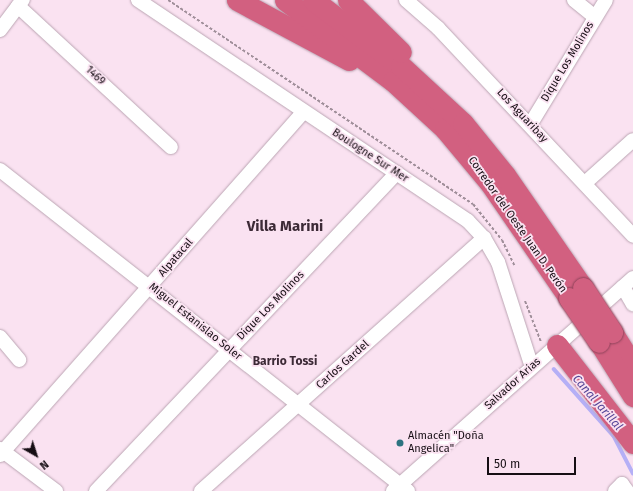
<!DOCTYPE html>
<meta charset="utf-8">
<style>
body{margin:0}
#map{position:relative;width:633px;height:491px;overflow:hidden;background:#fae2f1;font-family:"Fira Sans",sans-serif}
div>[style]{position:absolute}
[style*='--x']{left:calc(var(--x)*1px);top:calc(var(--y)*1px);width:calc(var(--w)*1px);rotate:calc(var(--a)*1deg)}
.stream>*{height:3.5px;margin:-1.75px;padding:0 1.75px;transform-origin:1.75px;border-radius:1.75px;background:#b5aff6}
.path>*{height:2px;margin-top:-1px;transform-origin:0;background:repeating-linear-gradient(90deg,#9f8e99 0 3px,transparent 0 5px)}
.roads{filter:drop-shadow(0 0 1px #bba5b3) drop-shadow(0 0 1px #bba5b3)}
.minor>*{height:14px;margin:-7px;padding:0 7px;transform-origin:7px;border-radius:7px;background:#fff}
.highway>*{height:21px;margin:-10.5px;padding:0 10.5px;transform-origin:10.5px;border-radius:10.5px;background:#d26080}
.bridges{filter:drop-shadow(0 0 1px #90435a) drop-shadow(0 0 1px #90435a)}
.highway-bridge>*{height:21px;margin:-10.5px;padding:0 10.5px;transform-origin:10.5px;border-radius:10.5px;background:#d26080}
.dots>*{width:11px;height:11px;translate:-50% -50%;box-sizing:border-box;border:2px solid #fae2f1;border-radius:50%}
span{translate:-50% -50%;white-space:nowrap;text-align:center;line-height:1.15;-webkit-text-stroke:3.5px #fae2f1;paint-order:stroke}
.street-label{font-size:11px;color:#160e14}
.poi-label{font-size:11px;color:#160e14}
.left{translate:0 -50%;text-align:left}
.neighbourhood-label{font-size:12px;color:#3c2a36;font-weight:700}
.water-label{font-size:12px;color:#524396;font-style:italic}
.district-label{font-size:15px;color:#3c2a36;font-weight:700}
.north{position:absolute;left:16px;top:435px;width:40px;height:40px;-webkit-text-stroke:3px #fae2f1;paint-order:stroke;rotate:141deg;font-size:11px;font-weight:700;line-height:16px;text-align:center;color:#160e14}
.north::after{content:'';display:block;margin:auto;width:14px;height:18px;background:#160e14;clip-path:polygon(50% 0,100% 100%,50% 72%,0 100%)}
.scale{position:absolute;left:487px;top:457px;width:89px;height:18px;box-sizing:border-box;border:2px solid #160e14;border-top:0;padding-left:5px;font-size:12px;line-height:14px;white-space:nowrap;color:#160e14;-webkit-text-stroke:3px #fae2f1;paint-order:stroke}
</style>
<div id="map">
<div class="stream">
<i style="--x:554;--y:369;--w:90;--a:48.2"></i>
<i style="--x:614;--y:436;--w:42;--a:62.8"></i>
</div>
<div class="path">
<i style="--x:168;--y:0;--w:367;--a:33.8"></i>
<i style="--x:473;--y:204;--w:46;--a:51.1"></i>
<i style="--x:502;--y:240;--w:28;--a:64"></i>
<i style="--x:525;--y:301;--w:44;--a:68.7"></i>
</div>
<div class="roads">
<div class="minor">
<i style="--x:138;--y:0;--w:397;--a:33.8"></i>
<i style="--x:468;--y:221;--w:23;--a:47"></i>
<i style="--x:484;--y:238;--w:28;--a:60"></i>
<i style="--x:498;--y:262;--w:110;--a:72.1"></i>
<i style="--x:406;--y:0;--w:43;--a:41.2"></i>
<i style="--x:438;--y:28;--w:285;--a:46.8"></i>
<i style="--x:574;--y:0;--w:27;--a:39"></i>
<i style="--x:18;--y:6;--w:208;--a:42.7"></i>
<i style="--x:0;--y:30;--w:38;--a:-53"></i>
<i style="--x:530;--y:125;--w:146;--a:-58.7"></i>
<i style="--x:0;--y:170;--w:519;--a:38.19"></i>
<i style="--x:585;--y:183;--w:64;--a:-41.9"></i>
<i style="--x:623;--y:287;--w:20;--a:60"></i>
<i style="--x:0;--y:337;--w:30;--a:50"></i>
<i style="--x:0;--y:449;--w:70;--a:36.9"></i>
<i style="--x:0;--y:455;--w:457;--a:-48.5"></i>
<i style="--x:96;--y:491;--w:438;--a:-46.6"></i>
<i style="--x:201;--y:491;--w:380;--a:-41.8"></i>
<i style="--x:393;--y:491;--w:321;--a:-41.6"></i>
<i style="--x:615;--y:491;--w:10;--a:-45"></i>
<i style="--x:622;--y:484;--w:9;--a:54"></i>
</div>
<div class="highway">
<i style="--x:237;--y:0;--w:127;--a:28.2"></i>
<i style="--x:285;--y:0;--w:135;--a:36.9"></i>
<i style="--x:393;--y:81;--w:71;--a:42.7"></i>
<i style="--x:445;--y:129;--w:70;--a:50.2"></i>
<i style="--x:490;--y:183;--w:140;--a:55.5"></i>
<i style="--x:313;--y:0;--w:110;--a:36.9"></i>
<i style="--x:401;--y:66;--w:84;--a:42.6"></i>
<i style="--x:463;--y:123;--w:67;--a:51.1"></i>
<i style="--x:505;--y:175;--w:137;--a:55.4"></i>
<i style="--x:348;--y:0;--w:74;--a:44.5"></i>
<i style="--x:612;--y:332;--w:39;--a:58"></i>
<i style="--x:599;--y:342;--w:64;--a:57.8"></i>
<i style="--x:557;--y:345;--w:124;--a:52.2"></i>
</div>
</div>
<div class="bridges">
<div class="highway-bridge">
<i style="--x:583;--y:288;--w:53;--a:56.6"></i>
<i style="--x:569;--y:298;--w:53;--a:55.7"></i>
</div>
</div>
<div class="dots">
<i style="left:400px;top:443px;background:#2d7380"></i>
</div>
<div class="street-label">
<span style="left:568px;top:62px;rotate:-59deg">Dique Los Molinos</span>
<span style="left:95px;top:76px;rotate:43deg">1469</span>
<span style="left:522px;top:116px;rotate:47deg">Los Aguaribay</span>
<span style="left:370px;top:156px;rotate:33deg">Boulogne Sur Mer</span>
<span style="left:517px;top:225px;rotate:55deg">Corredor del Oeste Juan D. Perón</span>
<span style="left:176px;top:258px;rotate:-49deg">Alpatacal</span>
<span style="left:271px;top:306px;rotate:-46deg">Dique Los Molinos</span>
<span style="left:195px;top:322px;rotate:39deg">Miguel Estanislao Soler</span>
<span style="left:343px;top:365px;rotate:-42deg">Carlos Gardel</span>
<span style="left:513px;top:384px;rotate:-42deg">Salvador Arias</span>
</div>
<div class="poi-label">
<span class="left" style="left:408px;top:443px">Almacén "Doña<br>Angelica"</span>
</div>
<div class="neighbourhood-label">
<span style="left:285px;top:362px">Barrio Tossi</span>
</div>
<div class="water-label">
<span style="left:597px;top:403px;rotate:49deg">Canal Jarillal</span>
</div>
<div class="district-label">
<span style="left:285px;top:227px">Villa Marini</span>
</div>
<div class="north">N</div>
<div class="scale">50 m</div>
</div>
